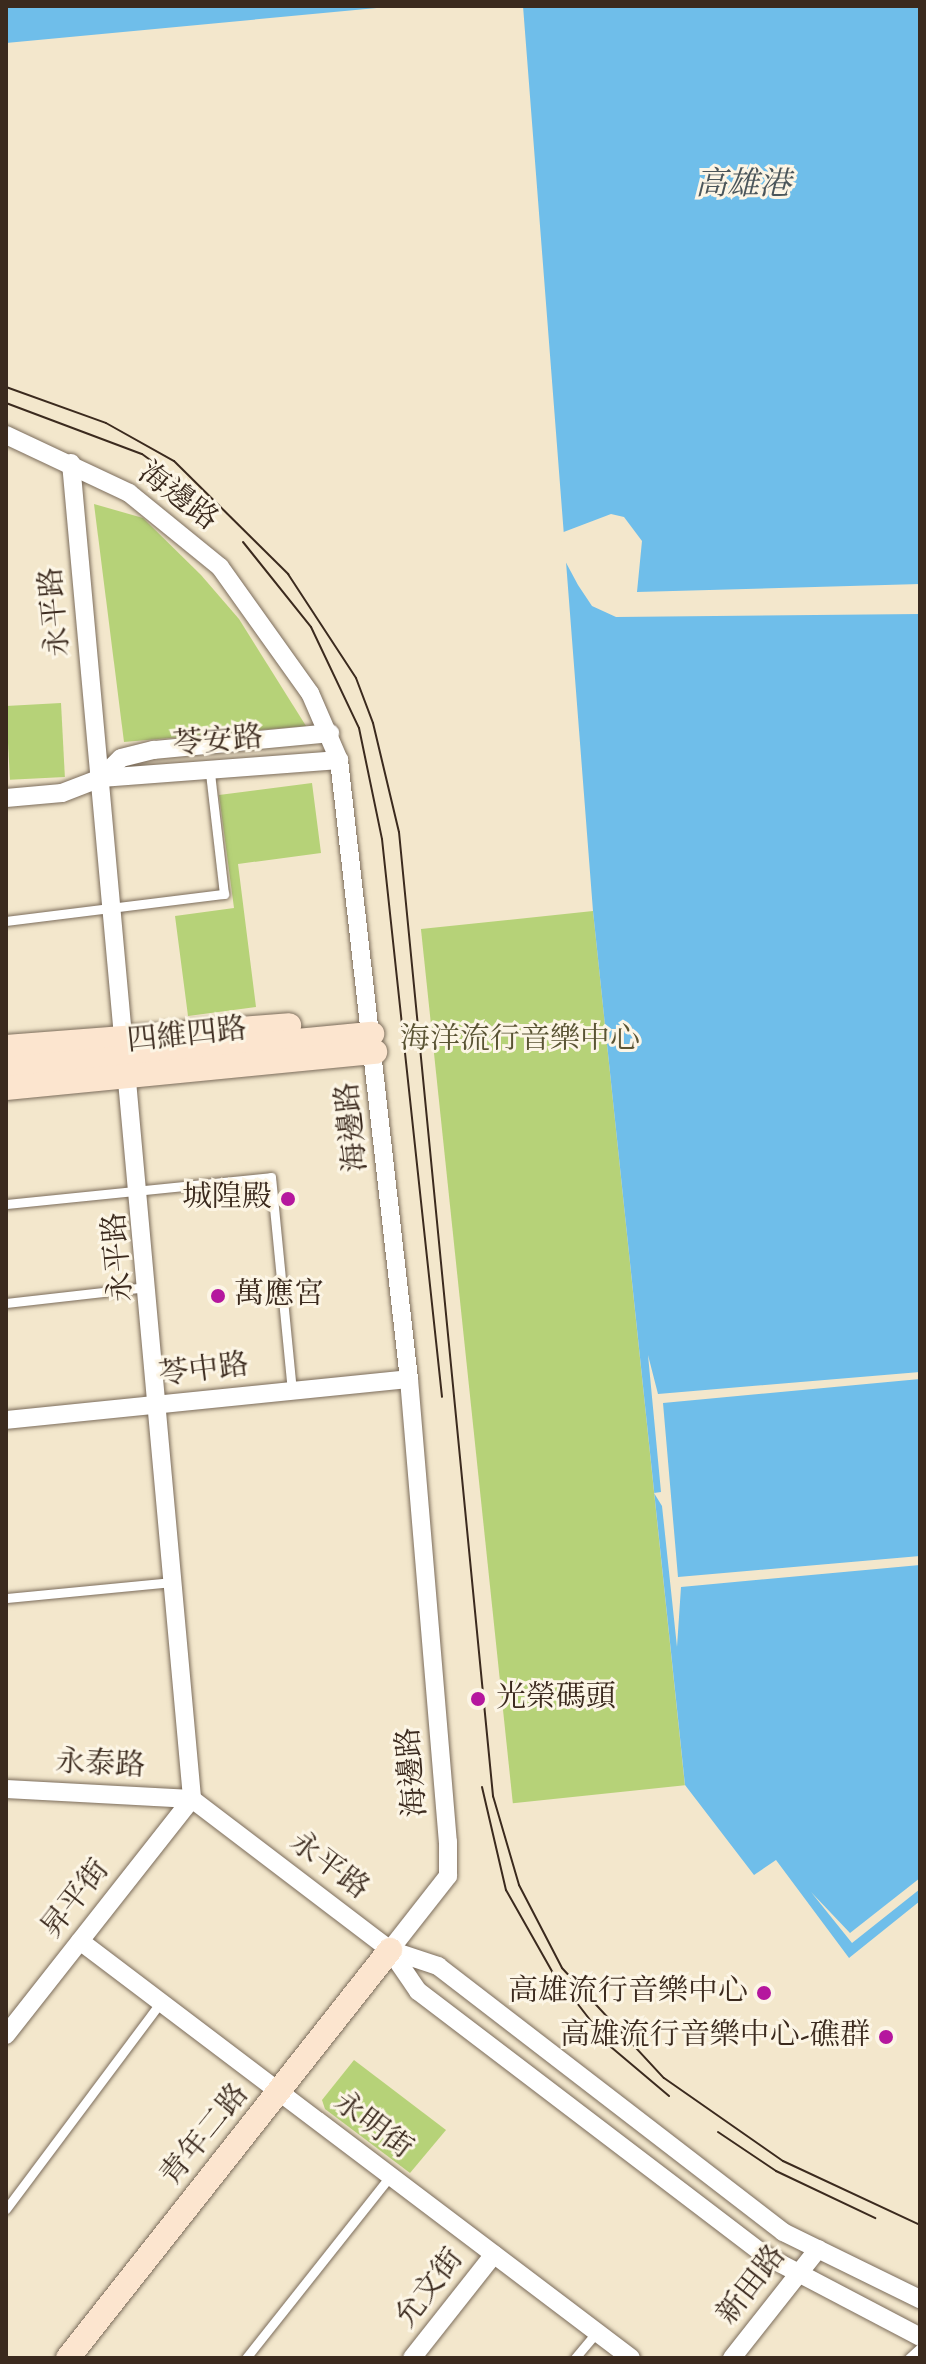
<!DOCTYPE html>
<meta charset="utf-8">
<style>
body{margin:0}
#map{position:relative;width:926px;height:2364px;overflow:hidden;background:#f3e7cc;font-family:"Sorts Mill Goudy","Noto Serif TC",serif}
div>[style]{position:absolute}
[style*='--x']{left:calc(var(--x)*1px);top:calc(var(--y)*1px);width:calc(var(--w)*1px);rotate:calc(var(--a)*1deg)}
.green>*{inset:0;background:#b6d278;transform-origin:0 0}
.water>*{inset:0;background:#6fbeea}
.pier>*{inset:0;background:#f3e7cc}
.roads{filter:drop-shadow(0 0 2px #7b6c5b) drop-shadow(0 0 2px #7b6c5b)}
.lane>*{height:9px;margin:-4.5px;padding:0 4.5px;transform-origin:4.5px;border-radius:4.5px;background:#fff}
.street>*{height:18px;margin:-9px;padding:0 9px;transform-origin:9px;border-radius:9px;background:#fff}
.secondary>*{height:24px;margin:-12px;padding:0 12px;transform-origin:12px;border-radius:12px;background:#fce5cf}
.tram>*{height:2px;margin:-1px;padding:0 1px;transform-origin:1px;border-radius:1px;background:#3b2a1e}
.dots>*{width:22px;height:22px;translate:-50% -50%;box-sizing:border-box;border:4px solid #fcf5e5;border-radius:50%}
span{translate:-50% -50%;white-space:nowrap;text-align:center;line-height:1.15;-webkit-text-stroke:6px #fcf5e5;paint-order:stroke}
.street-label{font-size:30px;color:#3b2a1e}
.park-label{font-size:30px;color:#5a5434}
.poi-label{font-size:30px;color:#3b2a1e}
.right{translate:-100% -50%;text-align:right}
.left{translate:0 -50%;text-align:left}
.water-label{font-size:32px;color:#4b565b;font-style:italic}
.frame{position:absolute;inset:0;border:8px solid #3b2a1e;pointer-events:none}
</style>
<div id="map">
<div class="green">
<i style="clip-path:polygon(94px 504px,143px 518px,201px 575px,239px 619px,306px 726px,124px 742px)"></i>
<i style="left:61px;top:703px;width:74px;height:55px;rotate:87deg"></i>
<i style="clip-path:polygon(312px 783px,321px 853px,238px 864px,256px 1007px,188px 1016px,175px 916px,234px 908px,219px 795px)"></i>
<i style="left:593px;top:911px;width:879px;height:173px;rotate:84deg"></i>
<i style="clip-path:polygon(354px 2060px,446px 2130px,410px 2173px,325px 2109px,322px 2100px)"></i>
</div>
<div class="water">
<i style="clip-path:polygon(6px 6px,398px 6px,6px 43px)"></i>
<i style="clip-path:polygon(523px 6px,920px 6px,920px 1901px,849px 1958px,776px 1860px,754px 1875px,685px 1785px,593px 911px)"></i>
</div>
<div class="pier">
<i style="clip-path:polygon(611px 514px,624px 517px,642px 541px,637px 592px,920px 584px,920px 614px,616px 617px,592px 606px,578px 585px,563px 557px,561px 533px)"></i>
<i style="clip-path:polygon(648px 1355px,658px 1394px,920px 1372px,920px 1379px,663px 1403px,678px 1577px,920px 1556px,920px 1565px,681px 1587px,677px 1647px,662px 1506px,654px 1493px,661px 1492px)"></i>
<i style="clip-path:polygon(920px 1878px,920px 1889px,852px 1943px,811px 1892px,850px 1933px)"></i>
</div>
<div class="roads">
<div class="lane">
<i style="--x:6;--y:921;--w:220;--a:-7.1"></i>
<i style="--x:224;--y:894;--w:122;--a:-96.6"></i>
<i style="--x:6;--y:1204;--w:266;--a:-5.8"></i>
<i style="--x:271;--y:1177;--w:214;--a:84.4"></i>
<i style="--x:6;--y:1303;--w:142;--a:-6.5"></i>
<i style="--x:6;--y:1598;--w:168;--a:-5.5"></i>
<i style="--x:6;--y:2209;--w:259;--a:-53.2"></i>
<i style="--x:246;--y:2358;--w:232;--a:-51.6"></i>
<i style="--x:575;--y:2358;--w:34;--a:-50"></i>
<i style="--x:909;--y:2358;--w:15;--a:-42"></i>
</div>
<div class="street">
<i style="--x:6;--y:435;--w:136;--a:25.2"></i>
<i style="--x:129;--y:493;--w:117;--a:39.1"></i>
<i style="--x:220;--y:567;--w:155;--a:54.5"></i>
<i style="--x:310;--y:693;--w:73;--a:66.6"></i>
<i style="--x:339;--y:760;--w:623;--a:83.55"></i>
<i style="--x:409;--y:1379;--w:465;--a:85.2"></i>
<i style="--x:448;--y:1842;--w:34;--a:90"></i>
<i style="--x:448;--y:1876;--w:94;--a:128.1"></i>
<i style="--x:71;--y:463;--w:1341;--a:84.82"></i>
<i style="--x:192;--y:1799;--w:249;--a:37.3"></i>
<i style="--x:390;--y:1950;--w:50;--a:55.7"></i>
<i style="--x:418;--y:1991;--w:437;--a:37.3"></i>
<i style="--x:766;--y:2256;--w:174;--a:27.7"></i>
<i style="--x:101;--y:778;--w:28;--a:-45"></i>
<i style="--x:121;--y:758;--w:34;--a:-14"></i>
<i style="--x:154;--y:750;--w:177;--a:-5.5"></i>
<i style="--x:6;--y:798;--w:56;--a:-5.1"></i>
<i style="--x:62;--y:793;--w:42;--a:-21"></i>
<i style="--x:101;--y:778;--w:239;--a:-4.3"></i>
<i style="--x:6;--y:1420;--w:405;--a:-5.8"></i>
<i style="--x:6;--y:1789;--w:186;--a:3.1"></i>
<i style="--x:80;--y:1941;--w:691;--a:37.12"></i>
<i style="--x:390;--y:1950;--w:51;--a:18.4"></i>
<i style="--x:438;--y:1966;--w:436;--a:37.6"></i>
<i style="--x:783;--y:2232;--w:153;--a:26.1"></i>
<i style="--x:6;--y:2035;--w:300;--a:-51.8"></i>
<i style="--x:412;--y:2358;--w:132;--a:-51.7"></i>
<i style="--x:732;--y:2358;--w:139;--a:-51.7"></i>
</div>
<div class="secondary">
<i style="--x:6;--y:1047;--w:284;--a:-4.4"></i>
<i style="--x:6;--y:1069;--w:368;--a:-5.5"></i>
<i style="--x:6;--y:1088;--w:371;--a:-5.6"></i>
<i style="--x:68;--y:2358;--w:520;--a:-51.72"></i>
</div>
</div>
<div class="tram">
<i style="--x:6;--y:387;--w:106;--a:19.8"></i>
<i style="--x:106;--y:423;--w:78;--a:29.2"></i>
<i style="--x:174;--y:461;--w:161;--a:44.7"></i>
<i style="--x:288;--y:574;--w:124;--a:56.8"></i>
<i style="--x:356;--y:678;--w:48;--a:69.3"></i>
<i style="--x:373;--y:723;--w:112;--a:76.6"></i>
<i style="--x:399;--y:832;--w:969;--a:84.43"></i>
<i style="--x:493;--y:1796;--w:93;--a:73.7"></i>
<i style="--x:519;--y:1885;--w:93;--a:62.6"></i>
<i style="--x:562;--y:1968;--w:150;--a:47.2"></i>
<i style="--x:664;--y:2078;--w:145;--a:34.9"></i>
<i style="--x:783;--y:2161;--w:151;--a:25"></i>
<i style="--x:6;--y:403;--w:145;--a:20.6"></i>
<i style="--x:142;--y:454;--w:58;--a:35.9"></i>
<i style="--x:243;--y:542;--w:109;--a:51.3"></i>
<i style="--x:311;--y:627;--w:112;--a:64.6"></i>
<i style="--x:359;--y:728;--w:113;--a:78.3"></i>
<i style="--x:382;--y:839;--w:561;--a:83.86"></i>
<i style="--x:482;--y:1787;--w:106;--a:76.9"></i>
<i style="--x:506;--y:1890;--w:98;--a:60.5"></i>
<i style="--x:577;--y:2003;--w:56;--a:52.3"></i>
<i style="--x:611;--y:2047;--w:76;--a:40.2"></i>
<i style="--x:718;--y:2132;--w:70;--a:33.9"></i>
<i style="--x:776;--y:2171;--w:110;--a:25.4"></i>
</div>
<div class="dots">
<i style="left:288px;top:1199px;background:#b5179e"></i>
<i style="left:218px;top:1296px;background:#b5179e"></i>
<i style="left:478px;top:1699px;background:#b5179e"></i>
<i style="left:764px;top:1993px;background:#b5179e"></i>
<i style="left:886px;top:2037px;background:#b5179e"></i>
</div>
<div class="street-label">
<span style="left:177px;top:498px;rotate:37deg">海邊路</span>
<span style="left:57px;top:612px;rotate:-95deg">永平路</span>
<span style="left:218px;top:743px;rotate:-5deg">苓安路</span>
<span style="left:187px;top:1037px;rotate:-6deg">四維四路</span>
<span style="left:354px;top:1127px;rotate:-96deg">海邊路</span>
<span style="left:120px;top:1257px;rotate:-95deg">永平路</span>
<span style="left:204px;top:1372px;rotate:-7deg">苓中路</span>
<span style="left:100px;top:1766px;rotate:3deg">永泰路</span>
<span style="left:414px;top:1772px;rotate:-95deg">海邊路</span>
<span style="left:328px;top:1867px;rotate:37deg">永平路</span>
<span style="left:77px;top:1900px;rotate:-52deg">昇平街</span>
<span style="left:372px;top:2127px;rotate:37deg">永明街</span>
<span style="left:206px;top:2136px;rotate:-51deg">青年二路</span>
<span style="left:753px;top:2286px;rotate:-52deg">新田路</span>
<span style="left:431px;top:2289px;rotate:-52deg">允文街</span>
</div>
<div class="park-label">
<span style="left:520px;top:1041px">海洋流行音樂中心</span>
</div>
<div class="poi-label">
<span class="right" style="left:272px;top:1199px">城隍殿</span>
<span class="left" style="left:234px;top:1296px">萬應宮</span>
<span class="left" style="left:496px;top:1699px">光榮碼頭</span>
<span class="right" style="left:748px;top:1993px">高雄流行音樂中心</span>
<span class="right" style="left:870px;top:2037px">高雄流行音樂中心-礁群</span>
</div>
<div class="water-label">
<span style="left:743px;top:186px">高雄港</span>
</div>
<div class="frame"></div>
</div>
